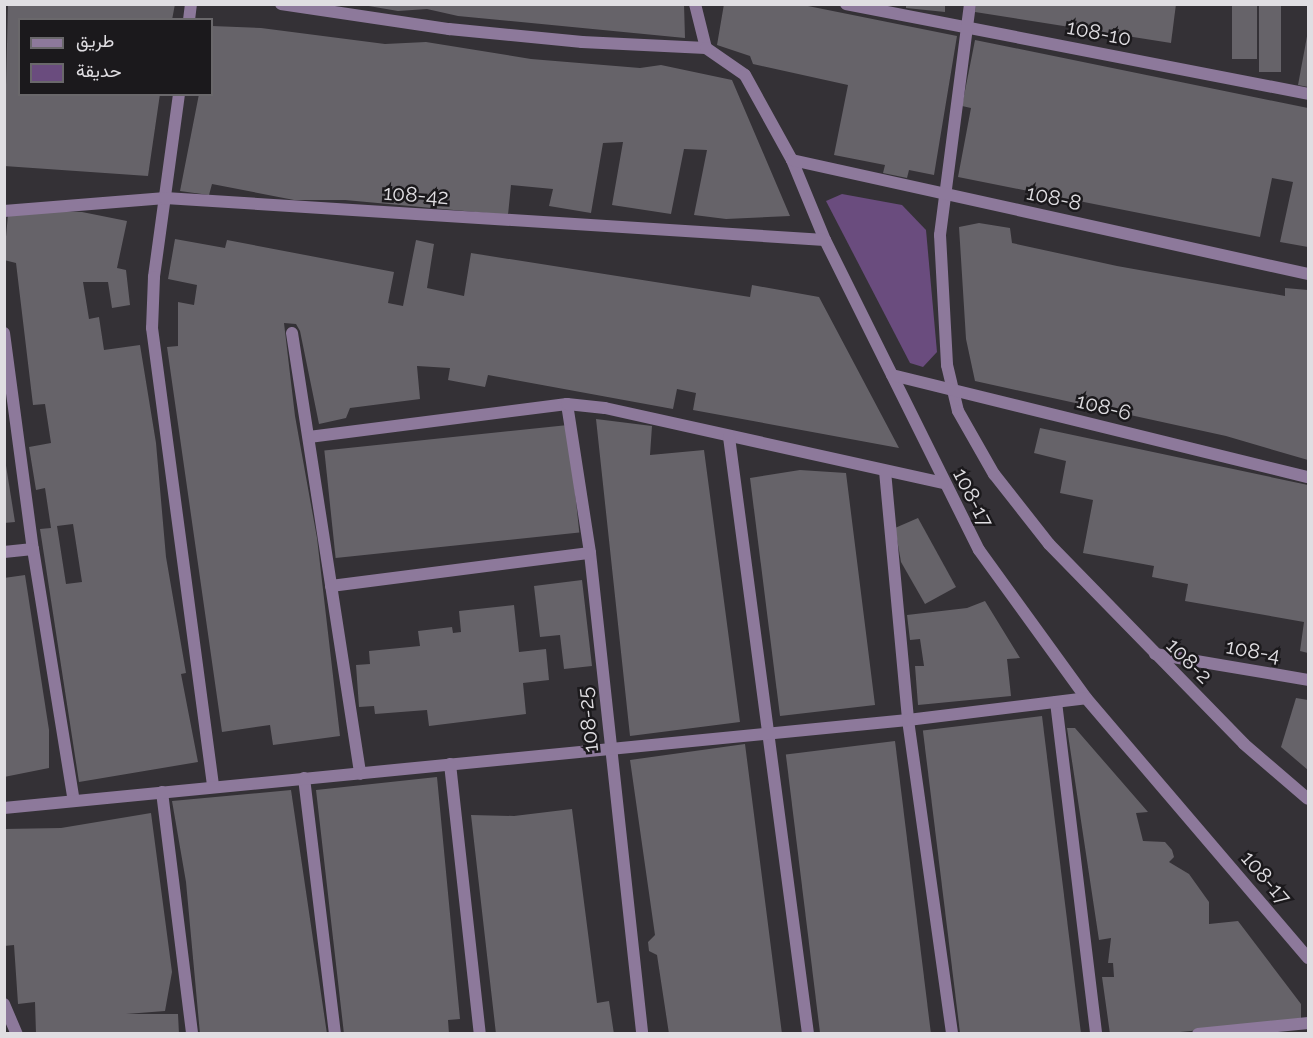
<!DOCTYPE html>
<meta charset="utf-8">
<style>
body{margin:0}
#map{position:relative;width:1313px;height:1038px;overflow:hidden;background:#343136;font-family:Raleway,Vazirmatn,sans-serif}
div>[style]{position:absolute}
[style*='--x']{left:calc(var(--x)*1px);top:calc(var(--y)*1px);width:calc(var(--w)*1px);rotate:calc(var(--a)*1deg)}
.green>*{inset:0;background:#6a4c7e}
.building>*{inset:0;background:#666369;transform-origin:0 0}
.street>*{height:12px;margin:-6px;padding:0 6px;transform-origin:6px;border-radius:6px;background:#8d799b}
span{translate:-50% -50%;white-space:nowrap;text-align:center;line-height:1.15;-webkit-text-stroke:5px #1b191c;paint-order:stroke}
.street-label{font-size:21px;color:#e0dee2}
.frame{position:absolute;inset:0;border:6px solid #e0dee2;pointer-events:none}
.legend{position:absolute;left:18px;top:18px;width:195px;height:78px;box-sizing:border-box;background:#1b191c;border:2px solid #6a686b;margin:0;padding:8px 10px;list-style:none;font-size:18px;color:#e0dee2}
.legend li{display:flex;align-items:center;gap:12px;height:30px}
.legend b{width:30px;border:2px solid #6a686b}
</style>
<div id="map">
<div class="green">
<i style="clip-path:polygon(842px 194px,902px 205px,926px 230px,937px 352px,923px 367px,910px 363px,826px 201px)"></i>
</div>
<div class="building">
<i style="clip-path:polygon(8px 4px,175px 4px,172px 20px,20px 20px,20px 94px,160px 94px,148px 176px,4px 166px)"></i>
<i style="clip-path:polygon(357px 4px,684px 4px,685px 38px,458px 16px,427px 9px,398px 11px)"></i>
<i style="clip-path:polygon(724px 4px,798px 4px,957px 36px,934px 175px,909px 170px,907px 178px,883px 173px,885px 165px,834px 155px,848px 85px,753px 64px,750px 56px,717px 45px)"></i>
<i style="clip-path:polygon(906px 4px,945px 4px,945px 12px,906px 8px)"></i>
<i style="clip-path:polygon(976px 4px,1176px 4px,1171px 43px,975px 12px)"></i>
<i style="left:1232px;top:4px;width:25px;height:55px"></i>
<i style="left:1259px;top:4px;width:22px;height:68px"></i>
<i style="clip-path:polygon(212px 26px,261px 28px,385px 44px,426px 42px,531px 59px,640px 68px,661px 65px,732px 80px,790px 216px,726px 219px,694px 215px,707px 150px,684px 149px,671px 214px,612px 205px,623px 142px,603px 143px,591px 213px,549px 206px,553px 189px,511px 185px,508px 215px,345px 200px,294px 200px,212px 184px,209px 195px,180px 191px,199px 94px,212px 94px)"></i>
<i style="clip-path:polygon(1308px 31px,1308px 87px,1298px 85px)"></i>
<i style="clip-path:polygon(975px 40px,1308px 108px,1308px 247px,1280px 242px,1293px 182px,1272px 178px,1260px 237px,958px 177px,971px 108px,962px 106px)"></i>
<i style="clip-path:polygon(evenodd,52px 211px,82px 212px,127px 221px,117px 268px,126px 270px,130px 305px,112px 308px,108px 282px,83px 282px,89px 319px,99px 317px,104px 350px,140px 345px,156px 443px,166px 557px,186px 673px,181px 674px,198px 762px,79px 782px,40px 529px,51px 528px,45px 488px,36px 490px,29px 447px,51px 443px,45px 404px,33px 405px,16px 263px,4px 260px,8px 214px,52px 211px,73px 524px,82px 582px,66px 584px,57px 526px,73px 524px)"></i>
<i style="clip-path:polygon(979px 223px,1010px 228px,1012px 243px,1117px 266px,1285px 296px,1285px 288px,1308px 290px,1308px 460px,1226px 436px,975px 381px,966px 339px,959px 227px)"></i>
<i style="clip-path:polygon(175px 239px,225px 248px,227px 240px,394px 272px,388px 303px,403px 306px,416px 240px,434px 244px,427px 288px,464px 296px,471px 253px,750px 297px,752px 285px,819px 297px,899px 448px,693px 410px,696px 393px,677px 389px,673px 409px,488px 375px,485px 387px,448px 380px,450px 368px,417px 366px,420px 399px,350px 408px,346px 418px,319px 424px,300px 331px,296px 324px,284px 323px,295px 416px,317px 538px,340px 736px,273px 745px,270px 725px,222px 732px,167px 347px,178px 346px,178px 302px,194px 305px,197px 285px,168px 279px)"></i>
<i style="clip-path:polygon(596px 419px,652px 426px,650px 455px,704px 450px,740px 722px,630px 736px)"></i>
<i style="left:568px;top:425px;width:108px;height:245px;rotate:84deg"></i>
<i style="clip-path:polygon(1040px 428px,1308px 485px,1308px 653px,1300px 651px,1304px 622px,1185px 601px,1188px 584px,1152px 577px,1154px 566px,1083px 553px,1093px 500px,1060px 493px,1066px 461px,1034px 453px)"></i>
<i style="clip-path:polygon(4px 453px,15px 522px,4px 523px)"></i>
<i style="clip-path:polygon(800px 470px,846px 473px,875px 705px,780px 716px,750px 478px)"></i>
<i style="clip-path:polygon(918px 518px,956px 587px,925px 604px,901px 562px,895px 528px)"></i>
<i style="clip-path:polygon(25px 575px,49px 730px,49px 768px,4px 777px,4px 578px)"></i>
<i style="clip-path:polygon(582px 580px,592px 666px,564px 669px,560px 635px,540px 637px,534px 586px)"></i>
<i style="clip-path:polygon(985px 601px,1020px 658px,1007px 659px,1011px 696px,918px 705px,915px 666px,924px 666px,920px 639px,910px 640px,907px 615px,967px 608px)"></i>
<i style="clip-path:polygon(514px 605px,519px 652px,546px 649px,549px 680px,523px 683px,526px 714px,429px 726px,427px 710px,375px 714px,374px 706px,359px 707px,356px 665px,370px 664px,369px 651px,420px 646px,418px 631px,452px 627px,453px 633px,461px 632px,459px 611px)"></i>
<i style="clip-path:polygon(1296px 698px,1308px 700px,1308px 770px,1281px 747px)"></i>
<i style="left:1042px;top:716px;width:320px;height:120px;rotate:83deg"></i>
<i style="clip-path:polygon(1067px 728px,1075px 728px,1148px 812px,1136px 813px,1143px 841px,1165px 842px,1172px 850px,1174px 857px,1169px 862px,1189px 874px,1209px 902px,1209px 924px,1238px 921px,1301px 1004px,1301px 1020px,1160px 1034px,1110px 1034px,1102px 977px,1114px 977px,1113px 963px,1108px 963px,1111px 938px,1099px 940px)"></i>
<i style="left:895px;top:741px;width:295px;height:110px;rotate:83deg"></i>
<i style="clip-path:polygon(745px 744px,782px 1034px,669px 1034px,657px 955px,649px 951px,648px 942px,655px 935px,630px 760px)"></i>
<i style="clip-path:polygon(437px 777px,460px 1019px,448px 1020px,449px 1034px,344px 1034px,316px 790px)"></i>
<i style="clip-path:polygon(291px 790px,327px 1034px,200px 1034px,186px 882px,172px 801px)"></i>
<i style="clip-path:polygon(572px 809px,597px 1003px,609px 1001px,614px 1034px,496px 1034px,471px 815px,514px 816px)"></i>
<i style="clip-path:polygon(151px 813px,172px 972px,165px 1011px,126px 1014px,178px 1014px,179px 1034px,36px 1034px,35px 1002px,18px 1004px,14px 945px,4px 946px,4px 829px,61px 828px)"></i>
</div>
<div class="street">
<i style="--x:281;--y:4;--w:170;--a:8.5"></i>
<i style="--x:449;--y:29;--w:134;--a:5.6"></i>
<i style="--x:582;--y:42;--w:124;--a:2.8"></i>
<i style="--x:695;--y:4;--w:45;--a:76"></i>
<i style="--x:706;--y:48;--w:47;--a:34.7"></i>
<i style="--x:745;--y:75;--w:97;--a:61.1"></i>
<i style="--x:792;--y:160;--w:87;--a:67.6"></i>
<i style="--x:825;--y:240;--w:346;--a:63.6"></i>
<i style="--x:979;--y:550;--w:183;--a:54.1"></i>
<i style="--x:1086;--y:698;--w:342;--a:49.5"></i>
<i style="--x:846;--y:4;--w:471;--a:11"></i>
<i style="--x:970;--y:4;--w:233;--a:97.4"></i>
<i style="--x:940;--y:235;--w:130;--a:86.9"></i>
<i style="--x:947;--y:365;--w:47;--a:76.6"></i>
<i style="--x:958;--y:411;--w:73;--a:60.3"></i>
<i style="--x:994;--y:474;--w:89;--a:51.8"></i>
<i style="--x:1049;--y:544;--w:279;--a:45.7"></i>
<i style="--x:1244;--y:744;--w:84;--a:40.7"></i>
<i style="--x:189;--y:20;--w:16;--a:-83"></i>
<i style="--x:179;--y:94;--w:185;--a:97.8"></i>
<i style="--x:154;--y:277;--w:51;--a:92.2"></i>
<i style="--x:152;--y:328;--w:463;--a:82.4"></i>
<i style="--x:792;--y:160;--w:528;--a:12.46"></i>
<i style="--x:4;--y:211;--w:162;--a:-4.6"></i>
<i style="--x:165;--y:198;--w:661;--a:3.64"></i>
<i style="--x:4;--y:333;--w:218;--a:82.4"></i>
<i style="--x:33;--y:549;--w:255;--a:80.8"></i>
<i style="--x:292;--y:333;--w:446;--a:81.2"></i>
<i style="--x:892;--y:375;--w:428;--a:13.8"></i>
<i style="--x:567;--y:404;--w:151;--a:81.2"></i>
<i style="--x:590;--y:553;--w:484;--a:83.8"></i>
<i style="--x:309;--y:437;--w:260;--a:-7.3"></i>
<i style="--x:567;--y:404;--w:38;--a:6"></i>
<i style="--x:605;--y:408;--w:346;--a:12.5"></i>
<i style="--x:729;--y:437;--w:602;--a:82.46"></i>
<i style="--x:885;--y:471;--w:250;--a:84.7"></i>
<i style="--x:908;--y:720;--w:317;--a:82"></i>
<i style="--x:4;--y:552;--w:29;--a:-6"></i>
<i style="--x:331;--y:586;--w:261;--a:-7.3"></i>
<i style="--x:1155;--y:654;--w:155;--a:9.6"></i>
<i style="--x:1056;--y:702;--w:334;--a:83.1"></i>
<i style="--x:450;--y:764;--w:272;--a:83.7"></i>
<i style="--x:304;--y:778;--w:258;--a:83.1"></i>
<i style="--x:162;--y:792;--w:244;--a:82.9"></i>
<i style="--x:4;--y:808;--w:908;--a:-5.56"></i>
<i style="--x:908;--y:720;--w:179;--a:-7"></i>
<i style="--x:4;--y:1004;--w:33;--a:67"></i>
<i style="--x:1198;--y:1034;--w:111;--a:-5.7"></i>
</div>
<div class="street-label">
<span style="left:1099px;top:33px;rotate:11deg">108-10</span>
<span style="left:416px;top:195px;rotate:4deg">108-42</span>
<span style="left:1054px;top:198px;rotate:12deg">108-8</span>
<span style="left:1104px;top:407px;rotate:14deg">108-6</span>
<span style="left:973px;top:498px;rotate:63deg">108-17</span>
<span style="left:1253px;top:651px;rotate:10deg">108-4</span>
<span style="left:1189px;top:661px;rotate:45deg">108-2</span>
<span style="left:588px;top:720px;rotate:-96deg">108-25</span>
<span style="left:1266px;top:878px;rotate:49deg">108-17</span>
</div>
<div class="frame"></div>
<ul class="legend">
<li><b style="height:8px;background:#8d799b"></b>طريق</li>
<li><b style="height:16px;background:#6a4c7e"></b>حديقة</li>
</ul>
</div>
